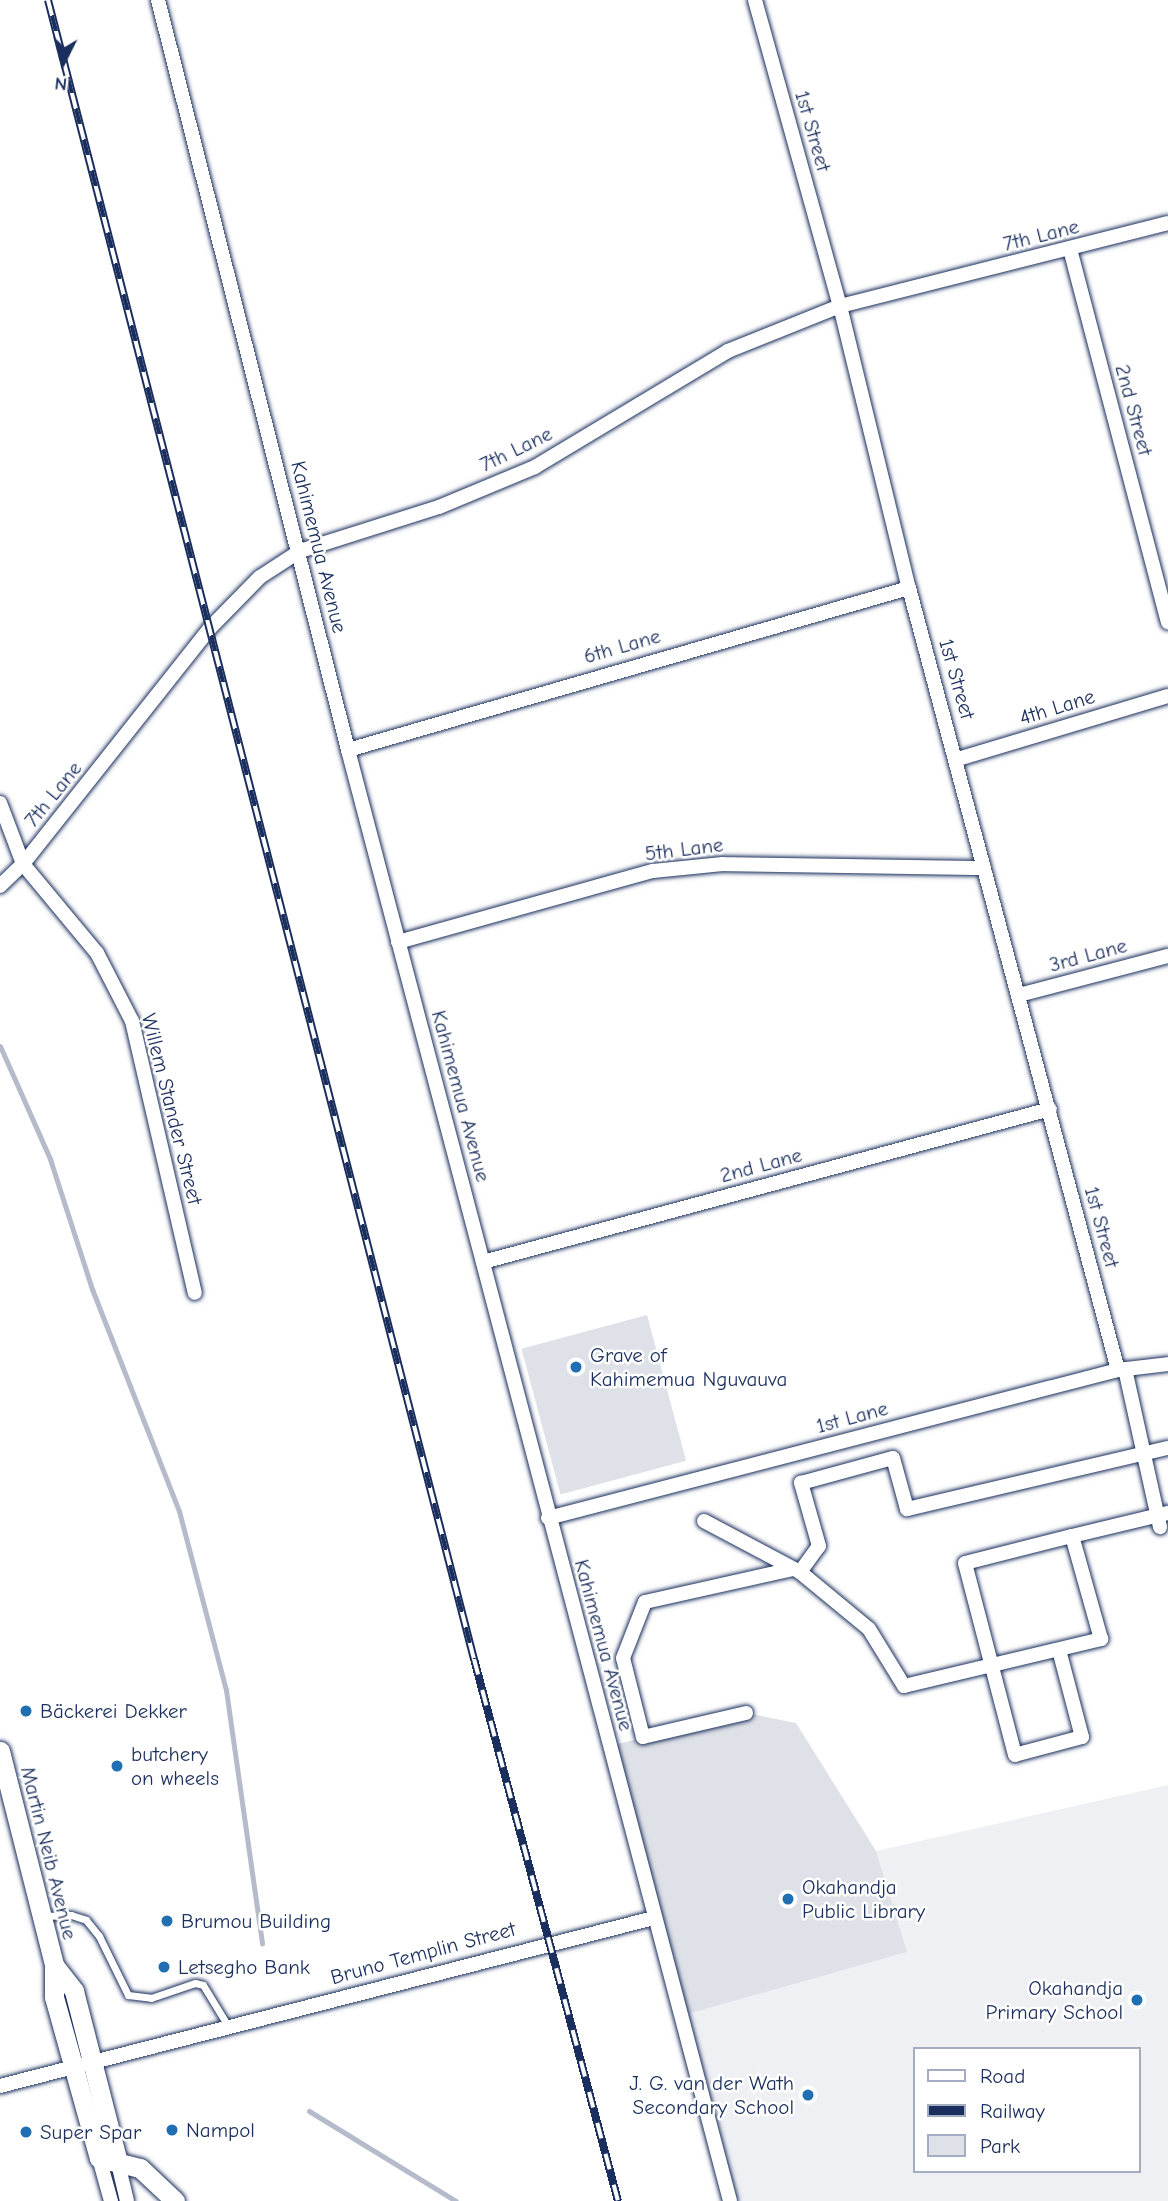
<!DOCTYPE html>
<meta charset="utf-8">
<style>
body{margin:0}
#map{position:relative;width:1168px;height:2201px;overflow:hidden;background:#fff;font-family:"Comic Neue",sans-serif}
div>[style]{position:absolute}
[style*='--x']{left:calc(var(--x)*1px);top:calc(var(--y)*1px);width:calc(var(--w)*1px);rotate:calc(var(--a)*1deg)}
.built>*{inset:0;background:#eff0f4}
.green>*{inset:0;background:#dee1e7;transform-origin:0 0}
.stream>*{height:5px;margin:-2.5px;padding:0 2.5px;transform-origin:2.5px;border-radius:2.5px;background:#b5bbca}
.roads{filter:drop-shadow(0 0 2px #1b2f5e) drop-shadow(0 0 2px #1b2f5e)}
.lane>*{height:7px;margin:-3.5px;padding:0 3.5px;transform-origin:3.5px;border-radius:3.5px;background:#fff}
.street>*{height:14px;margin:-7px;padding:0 7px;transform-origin:7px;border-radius:7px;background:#fff}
.secondary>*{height:19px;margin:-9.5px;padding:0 9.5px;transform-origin:9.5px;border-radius:9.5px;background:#fff}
.rail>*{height:8px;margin-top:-4px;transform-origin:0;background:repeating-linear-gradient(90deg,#fff 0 16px,#1b2f5e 0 32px);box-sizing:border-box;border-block:2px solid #1b2f5e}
.dots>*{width:19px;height:19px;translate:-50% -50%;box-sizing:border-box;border:4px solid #fff;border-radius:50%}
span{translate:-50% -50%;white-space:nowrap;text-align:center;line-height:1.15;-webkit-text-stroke:5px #fff;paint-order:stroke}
.street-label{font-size:21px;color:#1b2f5e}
.poi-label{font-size:21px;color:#1b2f5e}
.left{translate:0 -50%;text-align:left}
.right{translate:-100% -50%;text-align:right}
.legend{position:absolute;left:913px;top:2047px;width:228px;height:126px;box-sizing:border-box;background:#fff;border:2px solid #a4acbf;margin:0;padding:9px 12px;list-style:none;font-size:21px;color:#1b2f5e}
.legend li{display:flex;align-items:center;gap:14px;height:35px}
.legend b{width:35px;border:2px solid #a4acbf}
.north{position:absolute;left:28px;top:28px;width:70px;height:70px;-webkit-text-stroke:5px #fff;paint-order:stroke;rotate:186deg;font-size:19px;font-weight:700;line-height:28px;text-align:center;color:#1b2f5e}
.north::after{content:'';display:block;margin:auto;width:24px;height:32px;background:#1b2f5e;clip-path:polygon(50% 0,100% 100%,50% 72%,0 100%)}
</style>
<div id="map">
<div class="built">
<i style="clip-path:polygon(evenodd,1168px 1785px,1168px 2201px,730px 2201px,680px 2015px,906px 1952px,876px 1851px,1168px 1785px,914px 2049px,1138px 2049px,1138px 2171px,914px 2171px,914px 2049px)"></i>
</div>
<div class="green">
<i style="left:647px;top:1315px;width:151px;height:130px;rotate:75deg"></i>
<i style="clip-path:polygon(746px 1713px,796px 1723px,876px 1851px,907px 1952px,680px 2016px,609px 1746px)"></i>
</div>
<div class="stream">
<i style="--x:0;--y:1046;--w:124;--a:66.1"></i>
<i style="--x:50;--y:1159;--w:137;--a:72.1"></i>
<i style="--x:92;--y:1289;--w:238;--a:68.6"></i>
<i style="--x:179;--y:1511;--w:185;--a:75.3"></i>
<i style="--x:226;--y:1690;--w:256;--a:81.9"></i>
<i style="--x:309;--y:2111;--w:172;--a:31.5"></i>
</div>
<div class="roads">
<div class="lane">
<i style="--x:45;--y:1916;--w:26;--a:-2"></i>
<i style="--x:71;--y:1915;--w:16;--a:18"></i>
<i style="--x:86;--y:1920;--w:21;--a:51"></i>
<i style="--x:99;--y:1936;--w:66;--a:63.8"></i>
<i style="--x:128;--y:1995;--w:23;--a:7"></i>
<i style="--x:151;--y:1998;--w:46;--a:-18.8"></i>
<i style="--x:195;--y:1983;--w:8;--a:14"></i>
<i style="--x:203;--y:1985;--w:48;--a:58.6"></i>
</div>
<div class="street">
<i style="--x:158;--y:0;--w:774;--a:75.78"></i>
<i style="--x:348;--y:750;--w:1500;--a:75.25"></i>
<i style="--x:755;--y:0;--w:318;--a:74.5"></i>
<i style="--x:840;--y:306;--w:290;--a:76.3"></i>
<i style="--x:909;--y:588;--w:809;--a:75.04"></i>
<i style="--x:1070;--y:249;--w:386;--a:75.3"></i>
<i style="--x:348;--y:750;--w:584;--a:-16.11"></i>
<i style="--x:958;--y:759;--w:219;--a:-16.7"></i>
<i style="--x:0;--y:803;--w:65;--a:69.3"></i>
<i style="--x:23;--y:864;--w:116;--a:50.3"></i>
<i style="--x:97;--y:953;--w:76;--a:62.8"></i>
<i style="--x:132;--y:1021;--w:279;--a:77"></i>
<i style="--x:0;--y:886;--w:32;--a:-44"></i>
<i style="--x:23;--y:864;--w:301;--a:-51.6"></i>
<i style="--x:210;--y:628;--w:71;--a:-45.6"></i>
<i style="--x:260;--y:577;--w:48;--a:-33"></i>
<i style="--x:300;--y:551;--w:146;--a:-17.6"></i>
<i style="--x:439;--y:507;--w:104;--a:-22.6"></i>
<i style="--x:535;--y:467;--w:225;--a:-31"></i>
<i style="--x:728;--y:351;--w:121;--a:-21.9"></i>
<i style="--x:840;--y:306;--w:338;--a:-14.2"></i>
<i style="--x:398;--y:942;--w:265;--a:-15.6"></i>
<i style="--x:653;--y:871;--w:70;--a:-5.7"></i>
<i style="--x:723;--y:864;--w:261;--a:0.9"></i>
<i style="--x:1019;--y:995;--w:154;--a:-14.7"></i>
<i style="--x:483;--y:1262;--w:587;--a:-15.1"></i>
<i style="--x:1125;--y:1369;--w:162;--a:77.5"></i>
<i style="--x:548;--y:1518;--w:589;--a:-14.56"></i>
<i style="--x:1118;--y:1370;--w:50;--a:-6.8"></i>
<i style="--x:704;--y:1521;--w:109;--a:28"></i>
<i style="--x:800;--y:1572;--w:89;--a:39.6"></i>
<i style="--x:869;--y:1629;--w:67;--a:58.4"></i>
<i style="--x:904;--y:1686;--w:203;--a:-13.4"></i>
<i style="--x:1101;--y:1639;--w:107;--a:-105.7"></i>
<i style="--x:1072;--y:1536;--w:99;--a:-13.5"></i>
<i style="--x:800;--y:1572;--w:32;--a:-54"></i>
<i style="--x:819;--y:1546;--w:66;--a:-105.9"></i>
<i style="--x:801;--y:1483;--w:95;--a:-15.2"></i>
<i style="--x:893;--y:1458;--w:53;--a:74.6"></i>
<i style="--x:907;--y:1509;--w:268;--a:-13.2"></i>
<i style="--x:1059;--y:1650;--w:90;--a:75.2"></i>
<i style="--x:1082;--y:1737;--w:69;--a:165"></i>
<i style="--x:1015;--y:1755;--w:198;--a:-104.6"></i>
<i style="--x:965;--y:1563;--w:110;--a:-14.2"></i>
<i style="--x:746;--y:1713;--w:106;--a:166.9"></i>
<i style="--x:643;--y:1737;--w:81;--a:-104.2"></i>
<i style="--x:623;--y:1658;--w:60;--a:-68.6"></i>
<i style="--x:645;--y:1602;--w:152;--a:-12.6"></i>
<i style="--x:0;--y:2086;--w:675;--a:-14.41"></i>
<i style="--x:99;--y:2158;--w:45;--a:74.4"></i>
<i style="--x:117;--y:2159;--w:43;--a:76.6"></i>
</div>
<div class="secondary">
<i style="--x:0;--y:1751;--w:221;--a:75.8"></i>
<i style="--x:54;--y:1965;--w:32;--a:90"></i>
<i style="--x:54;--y:1997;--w:167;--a:74.4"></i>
<i style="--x:99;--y:2158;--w:42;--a:13.7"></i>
<i style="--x:140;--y:2168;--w:48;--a:43.3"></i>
<i style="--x:54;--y:1965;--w:33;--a:52"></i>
<i style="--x:74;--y:1991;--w:173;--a:75.6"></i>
</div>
</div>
<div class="rail">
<i style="--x:48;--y:0;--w:1713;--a:75.6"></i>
<i style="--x:474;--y:1659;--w:561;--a:75.12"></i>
</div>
<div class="dots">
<i style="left:576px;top:1367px;background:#1f6fb2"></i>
<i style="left:26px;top:1711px;background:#1f6fb2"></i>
<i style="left:117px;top:1766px;background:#1f6fb2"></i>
<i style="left:788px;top:1899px;background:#1f6fb2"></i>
<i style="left:167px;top:1921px;background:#1f6fb2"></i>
<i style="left:164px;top:1967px;background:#1f6fb2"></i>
<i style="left:1137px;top:2000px;background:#1f6fb2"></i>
<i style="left:808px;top:2095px;background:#1f6fb2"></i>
<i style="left:172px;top:2130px;background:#1f6fb2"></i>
<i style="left:26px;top:2132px;background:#1f6fb2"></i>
</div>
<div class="street-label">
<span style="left:813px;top:131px;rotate:74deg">1st Street</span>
<span style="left:1041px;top:235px;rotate:-14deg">7th Lane</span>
<span style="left:1134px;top:410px;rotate:75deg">2nd Street</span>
<span style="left:516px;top:449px;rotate:-26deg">7th Lane</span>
<span style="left:319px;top:547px;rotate:76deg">Kahimemua Avenue</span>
<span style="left:622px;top:646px;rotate:-16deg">6th Lane</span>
<span style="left:957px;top:679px;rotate:74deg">1st Street</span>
<span style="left:1057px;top:707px;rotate:-17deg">4th Lane</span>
<span style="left:53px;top:794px;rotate:-51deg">7th Lane</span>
<span style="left:684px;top:849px;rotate:-7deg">5th Lane</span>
<span style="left:1088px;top:955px;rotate:-15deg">3rd Lane</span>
<span style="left:461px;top:1096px;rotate:75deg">Kahimemua Avenue</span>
<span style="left:172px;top:1109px;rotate:76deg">Willem Stander Street</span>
<span style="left:761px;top:1165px;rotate:-15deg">2nd Lane</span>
<span style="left:1102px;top:1227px;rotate:75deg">1st Street</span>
<span style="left:852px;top:1417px;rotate:-15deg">1st Lane</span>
<span style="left:604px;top:1645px;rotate:75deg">Kahimemua Avenue</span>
<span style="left:49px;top:1853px;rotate:76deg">Martin Neib Avenue</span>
<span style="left:423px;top:1953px;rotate:-15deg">Bruno Templin Street</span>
</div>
<div class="poi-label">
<span class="left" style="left:590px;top:1367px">Grave of<br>Kahimemua Nguvauva</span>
<span class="left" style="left:40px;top:1711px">Bäckerei Dekker</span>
<span class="left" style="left:131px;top:1766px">butchery<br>on wheels</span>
<span class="left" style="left:802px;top:1899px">Okahandja<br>Public Library</span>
<span class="left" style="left:181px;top:1921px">Brumou Building</span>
<span class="left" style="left:178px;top:1967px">Letsegho Bank</span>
<span class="right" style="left:1123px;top:2000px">Okahandja<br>Primary School</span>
<span class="right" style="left:794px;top:2095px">J. G. van der Wath<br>Secondary School</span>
<span class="left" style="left:186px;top:2130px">Nampol</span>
<span class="left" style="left:40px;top:2132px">Super Spar</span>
</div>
<ul class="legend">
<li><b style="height:9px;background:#fff"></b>Road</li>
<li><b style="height:9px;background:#1b2f5e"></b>Railway</li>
<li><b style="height:19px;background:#dee1e7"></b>Park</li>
</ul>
<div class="north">N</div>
</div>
